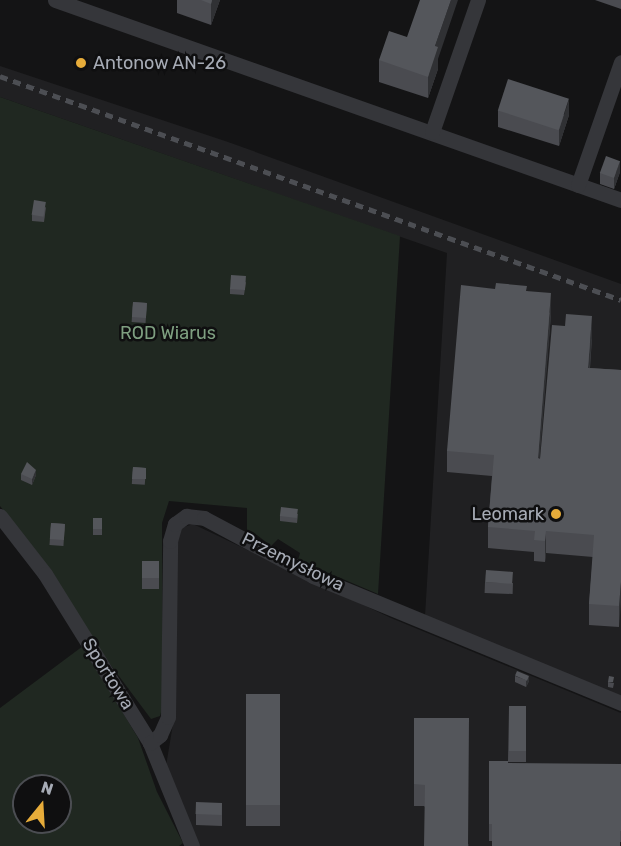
<!DOCTYPE html>
<meta charset="utf-8">
<style>
body{margin:0}
#map{position:relative;width:621px;height:846px;overflow:hidden;background:#141415;font-family:Rubik,sans-serif}
div>[style]{position:absolute}
[style*='--x']{left:calc(var(--x)*1px);top:calc(var(--y)*1px);width:calc(var(--w)*1px);rotate:calc(var(--a)*1deg)}
.built>*{inset:0;background:#202022}
.green>*{inset:0;background:#202821}
.minor>*{height:15px;margin:-7.5px;padding:0 7.5px;transform-origin:7.5px;border-radius:7.5px;background:#35363a}
.rail>*{height:4.5px;margin-top:-2.25px;transform-origin:0;background:repeating-linear-gradient(90deg,#4c4e53 0 8px,transparent 0 14px)}
.wall>*{inset:0;background:#4a4b50;transform-origin:0 0}
.shaded-wall>*{inset:0;background:#303134}
.building>*{inset:0;background:#54565b;transform-origin:0 0}
.dots>*{width:16px;height:16px;translate:-50% -50%;box-sizing:border-box;border:3px solid #0f0f10;border-radius:50%}
span{translate:-50% -50%;white-space:nowrap;text-align:center;line-height:1.15;-webkit-text-stroke:5px #0f0f10;paint-order:stroke}
.poi-label{font-size:18px;color:#a6abb5}
.left{translate:0 -50%;text-align:left}
.right{translate:-100% -50%;text-align:right}
.park-label{font-size:18px;color:#7e9f80}
.street-label{font-size:18px;color:#a6abb5}
.north{position:absolute;left:12px;top:774px;width:60px;height:60px;box-sizing:border-box;background:#0f0f10;border:2px solid #4b4d52;border-radius:50%;rotate:18deg;font-size:16px;font-weight:700;line-height:24px;text-align:center;color:#a6abb5}
.north::after{content:'';display:block;margin:auto;width:21px;height:27px;background:#e7ac3a;clip-path:polygon(50% 0,100% 100%,50% 72%,0 100%)}
</style>
<div id="map">
<div class="built">
<i style="clip-path:polygon(0 66px,228px 142px,621px 284px,621px 697px,425px 616px,447px 253px,0 97px)"></i>
<i style="clip-path:polygon(193px 524px,391px 618px,621px 713px,621px 846px,197px 846px,166px 766px,174px 718px,175px 542px,181px 528px)"></i>
</div>
<div class="green">
<i style="clip-path:polygon(0 97px,400px 236px,378px 594px,298px 560px,300px 553px,278px 539px,271px 546px,257px 535px,247px 533px,247px 508px,169px 501px,162px 523px,163px 705px,160px 716px,151px 719px,95px 644px,40px 556px,0 506px)"></i>
<i style="clip-path:polygon(evenodd,83px 646px,138px 738px,157px 792px,183px 843px,179px 846px,0 846px,0 708px,83px 646px,24px 786px,60px 786px,60px 822px,24px 822px,24px 786px)"></i>
</div>
<div class="minor">
<i style="--x:55;--y:0;--w:600;--a:19.46"></i>
<i style="--x:432;--y:132;--w:140;--a:-70.8"></i>
<i style="--x:578;--y:185;--w:130;--a:-70.7"></i>
<i style="--x:0;--y:516;--w:73;--a:52.2"></i>
<i style="--x:45;--y:574;--w:199;--a:58.1"></i>
<i style="--x:150;--y:743;--w:111;--a:67.8"></i>
<i style="--x:150;--y:743;--w:13;--a:-39"></i>
<i style="--x:160;--y:735;--w:20;--a:-66"></i>
<i style="--x:168;--y:717;--w:176;--a:-89.3"></i>
<i style="--x:170;--y:541;--w:18;--a:-74"></i>
<i style="--x:175;--y:524;--w:14;--a:-36"></i>
<i style="--x:186;--y:516;--w:18;--a:6"></i>
<i style="--x:204;--y:518;--w:123;--a:28"></i>
<i style="--x:313;--y:576;--w:333;--a:22.4"></i>
</div>
<div class="rail">
<i style="--x:0;--y:76;--w:660;--a:19.83"></i>
</div>
<div class="wall">
<i style="clip-path:polygon(177px 0,220px 0,211px 25px,177px 13px)"></i>
<i style="clip-path:polygon(595px 0,621px 0,621px 9px)"></i>
<i style="clip-path:polygon(438px 59px,438px 69px,428px 98px,379px 82px,379px 60px)"></i>
<i style="clip-path:polygon(498px 110px,569px 115px,559px 146px,498px 127px)"></i>
<i style="clip-path:polygon(620px 172px,614px 189px,600px 184px,600px 173px)"></i>
<i style="clip-path:polygon(46px 207px,44px 222px,32px 221px,32px 215px)"></i>
<i style="clip-path:polygon(246px 282px,244px 295px,230px 294px,230px 289px)"></i>
<i style="clip-path:polygon(495px 289px,527px 291px,551px 314px,539px 458px,540px 459px,592px 337px,590px 368px,621px 370px,619px 627px,589px 625px,589px 604px,593px 557px,546px 553px,545px 562px,534px 561px,534px 552px,488px 548px,488px 527px,492px 476px,447px 472px,447px 451px)"></i>
<i style="left:133px;top:302px;width:14px;height:20px;rotate:4deg"></i>
<i style="left:133px;top:467px;width:13px;height:17px;rotate:4deg"></i>
<i style="clip-path:polygon(21px 474px,36px 475px,32px 485px,21px 480px)"></i>
<i style="clip-path:polygon(298px 514px,297px 523px,280px 521px,280px 516px)"></i>
<i style="left:93px;top:518px;width:9px;height:17px"></i>
<i style="left:51px;top:523px;width:14px;height:22px;rotate:4deg"></i>
<i style="left:142px;top:561px;width:17px;height:28px"></i>
<i style="left:485px;top:582px;width:28px;height:11px;rotate:2deg"></i>
<i style="clip-path:polygon(515px 676px,529px 681px,526px 687px,515px 682px)"></i>
<i style="clip-path:polygon(608px 682px,614px 683px,613px 688px,608px 687px)"></i>
<i style="left:246px;top:694px;width:34px;height:132px"></i>
<i style="clip-path:polygon(509px 706px,526px 717px,526px 762px,508px 762px,508px 767px,621px 764px,621px 842px,489px 841px,489px 761px,508px 761px)"></i>
<i style="clip-path:polygon(414px 718px,469px 846px,424px 806px,414px 806px)"></i>
<i style="clip-path:polygon(222px 803px,222px 826px,196px 825px,196px 814px)"></i>
</div>
<div class="shaded-wall">
<i style="clip-path:polygon(212px 0,220px 0,211px 25px,211px 4px)"></i>
<i style="clip-path:polygon(451px 0,458px 0,438px 59px,438px 69px,428px 98px,428px 77px,435px 46px)"></i>
<i style="clip-path:polygon(569px 99px,569px 115px,559px 146px,559px 130px)"></i>
<i style="clip-path:polygon(620px 161px,620px 172px,614px 189px,614px 177px)"></i>
<i style="clip-path:polygon(551px 293px,551px 314px,538px 480px,538px 458px)"></i>
<i style="clip-path:polygon(592px 316px,592px 337px,588px 389px,588px 368px)"></i>
<i style="clip-path:polygon(36px 470px,36px 475px,32px 485px,32px 479px)"></i>
<i style="clip-path:polygon(546px 531px,546px 553px,545px 562px,545px 541px)"></i>
<i style="clip-path:polygon(621px 582px,621px 603px,619px 627px,619px 606px)"></i>
<i style="clip-path:polygon(529px 676px,529px 681px,526px 687px,526px 681px)"></i>
</div>
<div class="building">
<i style="clip-path:polygon(201px 0,212px 0,211px 4px)"></i>
<i style="clip-path:polygon(420px 0,451px 0,435px 46px,438px 47px,428px 77px,379px 60px,389px 31px,407px 37px)"></i>
<i style="left:508px;top:79px;width:64px;height:33px;rotate:18deg"></i>
<i style="left:606px;top:156px;width:15px;height:18px;rotate:20deg"></i>
<i style="left:34px;top:200px;width:12px;height:15px;rotate:9deg"></i>
<i style="left:231px;top:275px;width:15px;height:14px;rotate:4deg"></i>
<i style="clip-path:polygon(496px 283px,527px 286px,526px 291px,551px 293px,538px 458px,540px 459px,552px 325px,565px 326px,566px 314px,592px 316px,588px 368px,621px 370px,621px 582px,619px 606px,589px 604px,594px 535px,546px 531px,545px 541px,534px 540px,535px 531px,488px 527px,494px 455px,447px 451px,461px 285px,495px 289px)"></i>
<i style="left:133px;top:302px;width:14px;height:15px;rotate:4deg"></i>
<i style="clip-path:polygon(27px 462px,36px 470px,32px 479px,21px 474px)"></i>
<i style="clip-path:polygon(133px 467px,146px 468px,146px 479px,132px 479px)"></i>
<i style="left:281px;top:507px;width:17px;height:9px;rotate:7deg"></i>
<i style="left:93px;top:518px;width:9px;height:11px"></i>
<i style="left:51px;top:523px;width:14px;height:16px;rotate:4deg"></i>
<i style="left:142px;top:561px;width:17px;height:17px"></i>
<i style="left:486px;top:570px;width:27px;height:12px;rotate:4deg"></i>
<i style="left:517px;top:671px;width:13px;height:5px;rotate:23deg"></i>
<i style="clip-path:polygon(609px 676px,614px 677px,613px 682px,608px 682px)"></i>
<i style="left:246px;top:694px;width:34px;height:111px"></i>
<i style="left:509px;top:706px;width:17px;height:45px"></i>
<i style="clip-path:polygon(414px 718px,469px 718px,468px 846px,424px 846px,425px 785px,414px 784px)"></i>
<i style="clip-path:polygon(489px 761px,508px 761px,508px 820px,492px 820px,492px 824px,489px 824px)"></i>
<i style="clip-path:polygon(508px 763px,621px 764px,621px 831px,620px 831px,620px 821px,508px 820px)"></i>
<i style="left:196px;top:802px;width:26px;height:12px;rotate:2deg"></i>
<i style="left:492px;top:820px;width:128px;height:26px"></i>
</div>
<div class="dots">
<i style="left:81px;top:63px;background:#e7ac3a"></i>
<i style="left:556px;top:514px;background:#e7ac3a"></i>
</div>
<div class="poi-label">
<span class="left" style="left:93px;top:63px">Antonow AN-26</span>
<span class="right" style="left:544px;top:514px">Leomark</span>
</div>
<div class="park-label">
<span style="left:168px;top:333px">ROD Wiarus</span>
</div>
<div class="street-label">
<span style="left:293px;top:562px;rotate:26deg">Przemysłowa</span>
<span style="left:108px;top:674px;rotate:58deg">Sportowa</span>
</div>
<div class="north">N</div>
</div>
